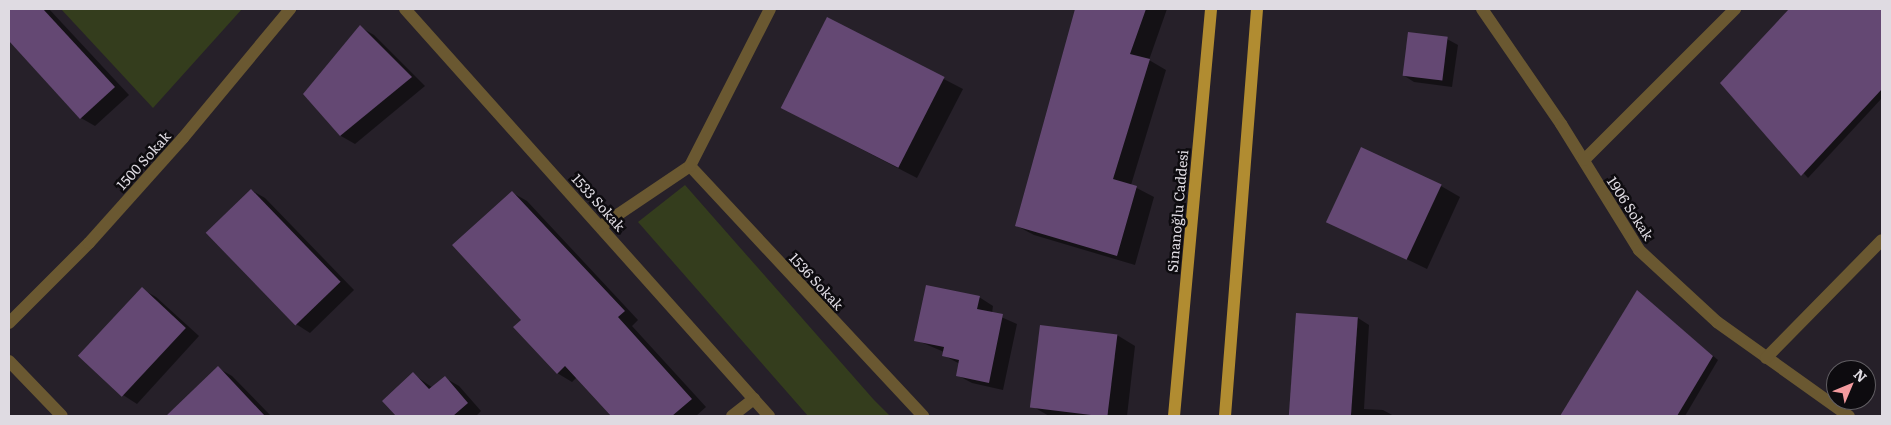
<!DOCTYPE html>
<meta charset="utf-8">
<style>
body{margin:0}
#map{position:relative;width:1891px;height:425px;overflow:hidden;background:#262029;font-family:Literata,serif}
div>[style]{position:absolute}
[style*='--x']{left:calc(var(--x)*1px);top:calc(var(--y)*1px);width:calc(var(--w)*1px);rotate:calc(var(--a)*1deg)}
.green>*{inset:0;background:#343d1d}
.shadow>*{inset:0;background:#0007}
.building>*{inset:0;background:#644873;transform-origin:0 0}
.street>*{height:12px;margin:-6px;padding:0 6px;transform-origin:6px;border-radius:6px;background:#6a5831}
.primary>*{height:12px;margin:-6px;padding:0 6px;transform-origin:6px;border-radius:6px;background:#b18c31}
span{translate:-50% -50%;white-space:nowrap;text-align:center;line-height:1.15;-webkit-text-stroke:5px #0d0b0f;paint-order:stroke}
.street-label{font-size:14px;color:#dfdbe2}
.frame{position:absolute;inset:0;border:10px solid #dfdbe2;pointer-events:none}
.north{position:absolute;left:1826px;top:360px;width:50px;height:50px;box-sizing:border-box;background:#0d0b0f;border:1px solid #615e63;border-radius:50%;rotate:45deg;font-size:14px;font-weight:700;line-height:20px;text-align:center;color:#dfdbe2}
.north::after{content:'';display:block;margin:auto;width:18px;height:22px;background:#f49b9f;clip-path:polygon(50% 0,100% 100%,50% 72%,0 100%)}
</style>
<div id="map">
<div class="green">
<i style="clip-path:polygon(61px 9px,242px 9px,153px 108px)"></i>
<i style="clip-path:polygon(685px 185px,874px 400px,890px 416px,808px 416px,638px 222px)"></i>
</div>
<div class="shadow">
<i style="clip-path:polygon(9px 9px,49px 9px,129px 95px,95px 126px,81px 118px,9px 39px)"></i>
<i style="clip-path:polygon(1077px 9px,1167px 9px,1149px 60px,1166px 70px,1131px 185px,1154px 197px,1135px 265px,1034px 235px,1017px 226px)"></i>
<i style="clip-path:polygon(1791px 9px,1882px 9px,1882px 98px,1808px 178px,1722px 83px)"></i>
<i style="clip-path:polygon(828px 19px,963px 89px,917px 178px,801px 118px)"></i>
<i style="clip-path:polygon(360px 27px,374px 35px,425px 86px,355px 144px,341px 136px,305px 94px)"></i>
<i style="clip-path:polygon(1447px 39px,1458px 45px,1452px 87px,1414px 82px,1403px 75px)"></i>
<i style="clip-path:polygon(1441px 186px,1460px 197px,1427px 269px,1328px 221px)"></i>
<i style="clip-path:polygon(251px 190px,265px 198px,354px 290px,310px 333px,296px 324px,207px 232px)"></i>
<i style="clip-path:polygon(513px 193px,527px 201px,638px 320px,632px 326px,706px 407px,696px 416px,612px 416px,577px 377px,572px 382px,557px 373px,522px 320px)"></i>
<i style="clip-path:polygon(142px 289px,156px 297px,199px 336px,137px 404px,123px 395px,80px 356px)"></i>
<i style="clip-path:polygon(1637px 292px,1718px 360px,1685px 416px,1562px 416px)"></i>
<i style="clip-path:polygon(979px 297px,993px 306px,992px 313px,1017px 324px,1003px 390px,972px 383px,957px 375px,960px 364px,943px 355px,944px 352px,916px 340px)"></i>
<i style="clip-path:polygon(1297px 314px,1358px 318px,1369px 325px,1364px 409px,1383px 410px,1394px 416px,1290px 416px)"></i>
<i style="clip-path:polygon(1041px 326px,1117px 335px,1135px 346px,1127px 416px,1049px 416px,1032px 406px)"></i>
<i style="clip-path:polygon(218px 368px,232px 376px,271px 416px,167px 416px)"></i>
<i style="clip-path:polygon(413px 374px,433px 388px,445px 378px,459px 386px,481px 411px,476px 416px,397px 416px,384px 401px)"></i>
</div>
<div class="building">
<i style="clip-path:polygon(9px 9px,43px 9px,115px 87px,80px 119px,9px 41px)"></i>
<i style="clip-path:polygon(1075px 9px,1146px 9px,1130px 54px,1150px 59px,1113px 179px,1137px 186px,1117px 256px,1015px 226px)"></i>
<i style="clip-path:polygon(1789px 9px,1882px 9px,1882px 89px,1801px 176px,1720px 83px)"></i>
<i style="left:827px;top:17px;width:132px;height:102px;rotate:27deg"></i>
<i style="clip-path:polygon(360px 25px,412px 77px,340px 136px,303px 94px)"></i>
<i style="left:1408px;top:32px;width:40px;height:44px;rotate:7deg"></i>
<i style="left:1361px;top:147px;width:89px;height:83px;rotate:25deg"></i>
<i style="left:251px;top:189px;width:129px;height:63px;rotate:46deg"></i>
<i style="clip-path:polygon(512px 191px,625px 311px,618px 317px,692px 399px,672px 416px,611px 416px,565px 366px,557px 374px,513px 327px,521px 320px,452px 245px)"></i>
<i style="clip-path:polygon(926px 285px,980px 296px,977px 309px,1003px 314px,989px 383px,956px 376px,959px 360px,942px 356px,944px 347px,914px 341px)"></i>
<i style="left:142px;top:287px;width:60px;height:94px;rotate:43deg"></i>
<i style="clip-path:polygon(1637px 290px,1713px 356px,1677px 416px,1560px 416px)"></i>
<i style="left:1296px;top:313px;width:62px;height:103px;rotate:4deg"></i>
<i style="left:1040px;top:325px;width:78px;height:83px;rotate:7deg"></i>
<i style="clip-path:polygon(218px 366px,265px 416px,166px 416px)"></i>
<i style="clip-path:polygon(413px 372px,429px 389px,445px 376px,468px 403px,453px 416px,396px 416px,382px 401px)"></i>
</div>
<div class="street">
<i style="--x:405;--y:9;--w:546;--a:48.19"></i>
<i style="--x:1482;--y:9;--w:140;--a:55.5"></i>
<i style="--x:1561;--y:124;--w:148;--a:58.2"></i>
<i style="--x:1639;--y:250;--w:106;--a:42.7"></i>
<i style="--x:1717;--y:322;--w:162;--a:35.5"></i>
<i style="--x:1584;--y:160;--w:214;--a:-45"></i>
<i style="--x:690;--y:166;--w:342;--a:47"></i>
<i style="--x:601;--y:226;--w:107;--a:-34"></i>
<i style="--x:690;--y:166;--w:176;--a:-63"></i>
<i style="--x:9;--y:323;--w:113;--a:-45"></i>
<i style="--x:89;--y:243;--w:141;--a:-48.2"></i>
<i style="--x:183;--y:138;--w:168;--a:-50.3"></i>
<i style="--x:1766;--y:358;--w:165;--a:-45.5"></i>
<i style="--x:9;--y:361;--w:76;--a:46.1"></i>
<i style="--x:732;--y:416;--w:28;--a:-38"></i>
</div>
<div class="primary">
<i style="--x:1174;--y:416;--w:409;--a:-84.8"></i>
<i style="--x:1225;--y:416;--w:408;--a:-85.5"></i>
</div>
<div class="street-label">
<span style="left:143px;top:160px;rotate:-48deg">1500 Sokak</span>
<span style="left:599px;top:202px;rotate:48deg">1533 Sokak</span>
<span style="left:1631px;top:208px;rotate:57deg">1906 Sokak</span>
<span style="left:1177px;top:211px;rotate:-85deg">Si̇nanoğlu Caddesi</span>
<span style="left:817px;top:281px;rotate:47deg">1536 Sokak</span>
</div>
<div class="frame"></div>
<div class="north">N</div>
</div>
